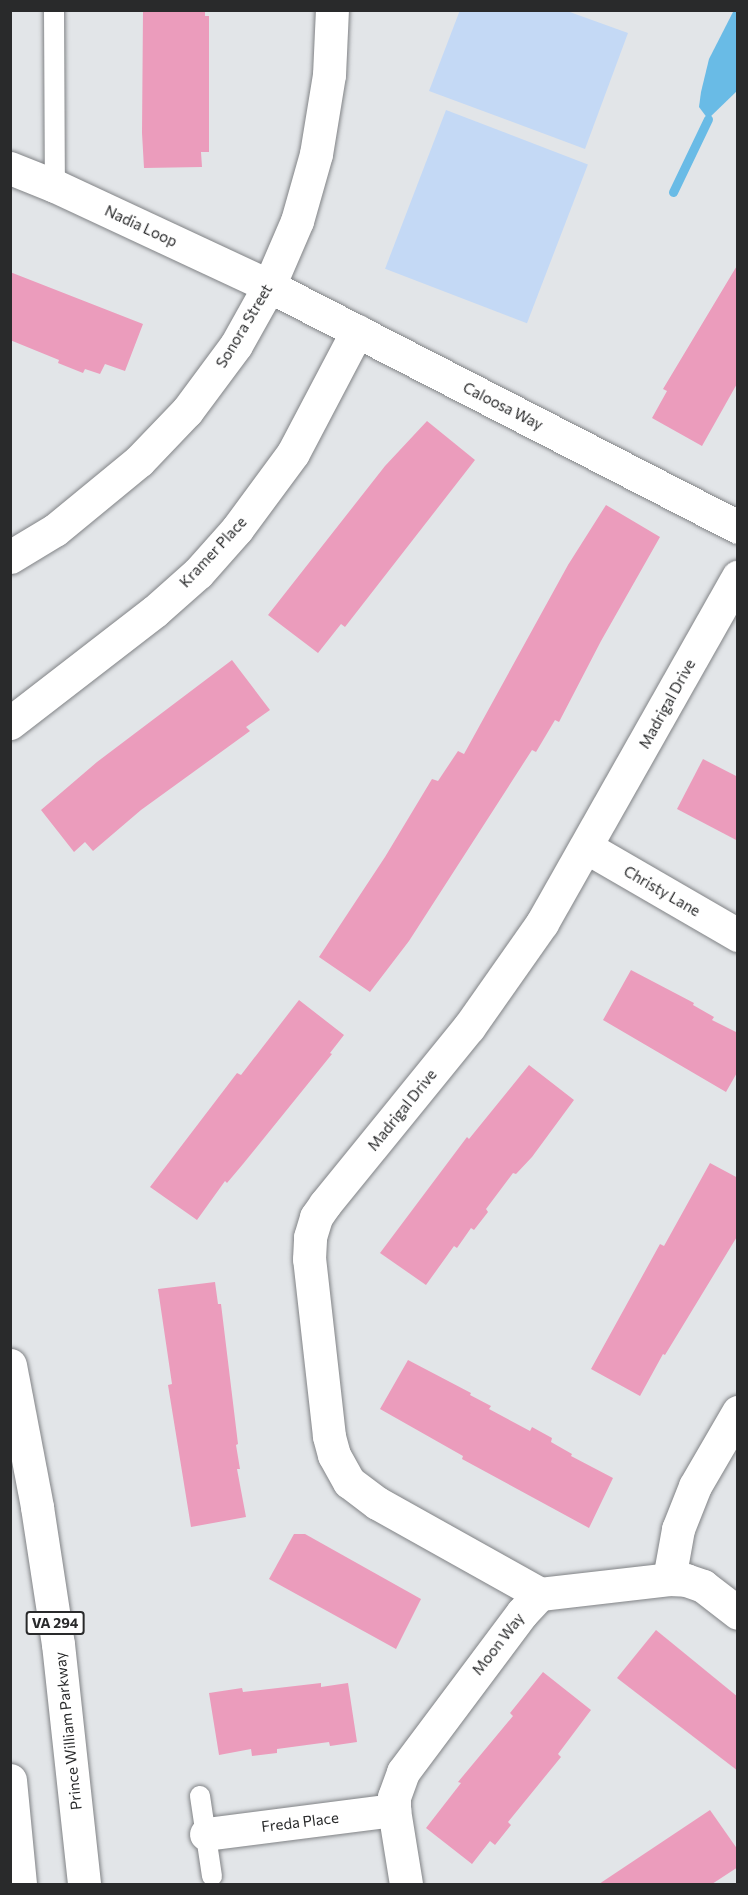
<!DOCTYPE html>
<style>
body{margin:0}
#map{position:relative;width:748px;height:1895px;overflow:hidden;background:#e2e5e8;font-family:Commissioner,sans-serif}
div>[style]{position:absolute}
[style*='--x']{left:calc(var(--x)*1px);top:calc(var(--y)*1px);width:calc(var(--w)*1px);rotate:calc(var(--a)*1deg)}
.green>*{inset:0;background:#c4d9f5;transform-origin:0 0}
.water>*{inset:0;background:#69bbe6}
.stream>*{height:9px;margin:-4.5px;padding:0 4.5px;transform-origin:4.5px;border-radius:4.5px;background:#69bbe6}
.building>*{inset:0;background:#eb9cbc}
.roads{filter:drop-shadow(0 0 2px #818386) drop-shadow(0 0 2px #818386)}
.service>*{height:20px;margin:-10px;padding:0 10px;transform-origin:10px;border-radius:10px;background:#fff}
.minor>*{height:33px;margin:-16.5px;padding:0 16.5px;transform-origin:16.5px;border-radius:16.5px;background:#fff}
.trunk>*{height:33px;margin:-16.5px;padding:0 16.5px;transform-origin:16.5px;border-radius:16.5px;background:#fff}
span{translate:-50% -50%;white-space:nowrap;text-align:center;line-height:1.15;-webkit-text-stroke:5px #fff;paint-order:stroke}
.shield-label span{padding:2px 4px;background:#fff;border:2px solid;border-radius:4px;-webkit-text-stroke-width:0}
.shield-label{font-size:14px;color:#292a2b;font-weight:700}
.street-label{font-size:15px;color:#292a2b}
.frame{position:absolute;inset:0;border:12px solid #292a2b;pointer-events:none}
</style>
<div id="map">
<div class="green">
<i style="clip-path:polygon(460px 10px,567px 11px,628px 33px,585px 149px,429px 91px)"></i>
<i style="left:446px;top:110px;width:152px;height:170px;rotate:21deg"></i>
</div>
<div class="water">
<i style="clip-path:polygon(734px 10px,737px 11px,737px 91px,708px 119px,699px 107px,701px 92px,709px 59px)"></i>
</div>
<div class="stream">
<i style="--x:673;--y:192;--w:81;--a:-64.4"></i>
</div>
<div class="building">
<i style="clip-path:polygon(143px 10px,205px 10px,205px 16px,209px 16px,209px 152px,201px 152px,202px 167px,144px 168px,142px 133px)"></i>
<i style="clip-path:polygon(738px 264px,738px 382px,702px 446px,652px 418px,667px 391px,663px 389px)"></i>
<i style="clip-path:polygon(10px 272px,143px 324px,125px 371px,105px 364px,100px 374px,85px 369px,83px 373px,58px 363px,59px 360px,10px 340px)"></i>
<i style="clip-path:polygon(427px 421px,475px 460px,345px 627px,341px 624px,318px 653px,268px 615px,385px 466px)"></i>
<i style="clip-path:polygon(606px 505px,660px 537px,601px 641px,559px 722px,555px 720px,536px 752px,532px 750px,409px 941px,370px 992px,319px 957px,385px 857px,432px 779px,438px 781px,458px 751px,464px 754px,568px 565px)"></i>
<i style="clip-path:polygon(232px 660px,270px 710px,246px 727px,250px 731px,141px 810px,93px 851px,85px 842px,74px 852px,41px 810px,97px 762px)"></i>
<i style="clip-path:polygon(703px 759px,738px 777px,738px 841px,677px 809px)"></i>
<i style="clip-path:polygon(631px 970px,694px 1003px,693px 1005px,714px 1017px,712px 1020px,738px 1033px,738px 1071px,726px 1092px,603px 1020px)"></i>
<i style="clip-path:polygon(299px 1000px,344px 1035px,330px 1053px,332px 1054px,243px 1164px,227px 1183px,225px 1181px,197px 1220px,150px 1187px,237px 1073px,241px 1075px)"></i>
<i style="clip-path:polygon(529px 1065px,574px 1100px,532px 1157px,516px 1174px,513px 1173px,486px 1209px,488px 1212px,474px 1230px,471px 1228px,457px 1248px,454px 1246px,426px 1285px,380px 1253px,467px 1137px,469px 1139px)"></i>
<i style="clip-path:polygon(710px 1163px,738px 1178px,738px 1235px,665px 1355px,663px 1354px,640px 1396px,591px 1369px,660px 1244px,664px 1246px)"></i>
<i style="clip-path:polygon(215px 1282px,218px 1304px,221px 1304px,238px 1444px,236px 1445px,240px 1469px,237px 1469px,246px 1517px,191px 1527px,168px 1385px,172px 1384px,158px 1289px)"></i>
<i style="clip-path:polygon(408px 1360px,471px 1393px,470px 1395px,491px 1406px,489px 1409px,530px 1431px,532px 1427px,552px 1438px,551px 1442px,572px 1454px,571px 1456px,613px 1478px,589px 1528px,462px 1459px,463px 1456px,380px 1409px)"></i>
<i style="clip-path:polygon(294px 1534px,305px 1534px,421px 1599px,396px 1649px,269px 1579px)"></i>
<i style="clip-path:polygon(656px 1630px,738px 1697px,738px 1771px,617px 1678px)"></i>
<i style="clip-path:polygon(543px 1672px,591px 1710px,558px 1754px,561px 1757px,508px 1822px,511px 1825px,495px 1845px,490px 1841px,472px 1864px,426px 1828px,461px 1783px,458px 1782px,513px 1716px,510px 1713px)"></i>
<i style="clip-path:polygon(321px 1683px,321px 1687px,348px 1683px,357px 1742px,330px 1746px,329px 1742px,277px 1749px,277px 1753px,252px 1756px,251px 1749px,219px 1755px,209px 1693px,242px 1688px,243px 1692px)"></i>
<i style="clip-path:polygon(710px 1810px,738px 1850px,738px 1867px,712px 1884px,599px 1884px)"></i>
</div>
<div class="roads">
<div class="service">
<i style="--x:54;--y:10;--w:176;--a:89.7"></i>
<i style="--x:200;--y:1796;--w:81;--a:81.5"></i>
</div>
<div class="minor">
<i style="--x:10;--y:168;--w:48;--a:21.8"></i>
<i style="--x:55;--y:186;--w:236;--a:25"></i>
<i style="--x:269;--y:286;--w:527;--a:27.2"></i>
<i style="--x:10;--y:557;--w:52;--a:-31"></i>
<i style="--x:55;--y:530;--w:109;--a:-39.4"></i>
<i style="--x:139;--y:461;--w:69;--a:-46.2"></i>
<i style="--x:187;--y:411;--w:82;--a:-53.4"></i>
<i style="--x:236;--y:345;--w:68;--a:-60.8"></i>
<i style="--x:269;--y:286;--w:71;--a:-66.7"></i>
<i style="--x:297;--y:221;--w:70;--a:-74.2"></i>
<i style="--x:316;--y:154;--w:80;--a:-80.7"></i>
<i style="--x:329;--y:75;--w:65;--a:-87.4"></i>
<i style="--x:10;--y:723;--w:183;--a:-37.7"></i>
<i style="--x:155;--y:611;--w:57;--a:-41.5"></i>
<i style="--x:198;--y:573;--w:59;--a:-48.4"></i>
<i style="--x:237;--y:529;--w:94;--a:-53.6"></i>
<i style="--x:293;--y:453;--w:138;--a:-62.3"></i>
<i style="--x:586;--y:847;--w:176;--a:30.1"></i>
<i style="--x:669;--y:1579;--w:51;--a:-79.8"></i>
<i style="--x:678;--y:1529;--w:46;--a:-68.4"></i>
<i style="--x:695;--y:1486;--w:86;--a:-59.8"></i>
<i style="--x:540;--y:1594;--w:187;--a:-150.8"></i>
<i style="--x:377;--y:1503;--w:35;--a:-143"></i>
<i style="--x:349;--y:1482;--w:31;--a:-119"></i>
<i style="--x:334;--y:1455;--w:20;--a:-105"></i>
<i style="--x:329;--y:1436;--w:178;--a:-96.4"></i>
<i style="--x:309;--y:1259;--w:22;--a:-87"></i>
<i style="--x:310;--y:1237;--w:21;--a:-73"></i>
<i style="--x:316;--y:1217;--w:16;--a:-55"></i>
<i style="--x:325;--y:1204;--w:228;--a:-50.9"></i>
<i style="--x:469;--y:1027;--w:127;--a:-54.9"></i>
<i style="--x:542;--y:923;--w:398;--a:-60.5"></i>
<i style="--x:206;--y:1834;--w:190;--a:-7.3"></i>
<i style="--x:406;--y:1884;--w:75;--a:-99.2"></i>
<i style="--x:394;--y:1810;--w:13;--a:-90"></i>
<i style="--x:394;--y:1797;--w:27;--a:-70"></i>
<i style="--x:403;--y:1772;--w:199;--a:-53.2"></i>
<i style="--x:522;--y:1613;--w:26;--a:-47"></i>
<i style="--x:540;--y:1594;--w:130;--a:-6.6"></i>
<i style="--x:669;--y:1579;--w:17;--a:3"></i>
<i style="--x:686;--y:1580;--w:18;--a:19"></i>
<i style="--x:703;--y:1586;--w:44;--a:37.6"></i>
</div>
<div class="trunk">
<i style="--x:10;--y:1365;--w:145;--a:79.2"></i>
<i style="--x:37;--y:1507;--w:139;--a:81.3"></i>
<i style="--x:58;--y:1644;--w:241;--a:83.8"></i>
<i style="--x:10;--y:1780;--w:104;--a:84.5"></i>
</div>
</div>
<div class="shield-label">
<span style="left:55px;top:1623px">VA 294</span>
</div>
<div class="street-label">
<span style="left:141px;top:226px;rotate:25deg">Nadia Loop</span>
<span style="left:244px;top:326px;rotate:-59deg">Sonora Street</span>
<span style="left:503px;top:406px;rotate:27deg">Caloosa Way</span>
<span style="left:213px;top:552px;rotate:-47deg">Kramer Place</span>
<span style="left:667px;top:704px;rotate:-61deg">Madrigal Drive</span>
<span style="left:662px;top:891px;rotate:30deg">Christy Lane</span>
<span style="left:402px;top:1110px;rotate:-51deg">Madrigal Drive</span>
<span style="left:498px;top:1644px;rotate:-52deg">Moon Way</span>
<span style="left:68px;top:1731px;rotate:-96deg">Prince William Parkway</span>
<span style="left:300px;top:1822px;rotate:-7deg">Freda Place</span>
</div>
<div class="frame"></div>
</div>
